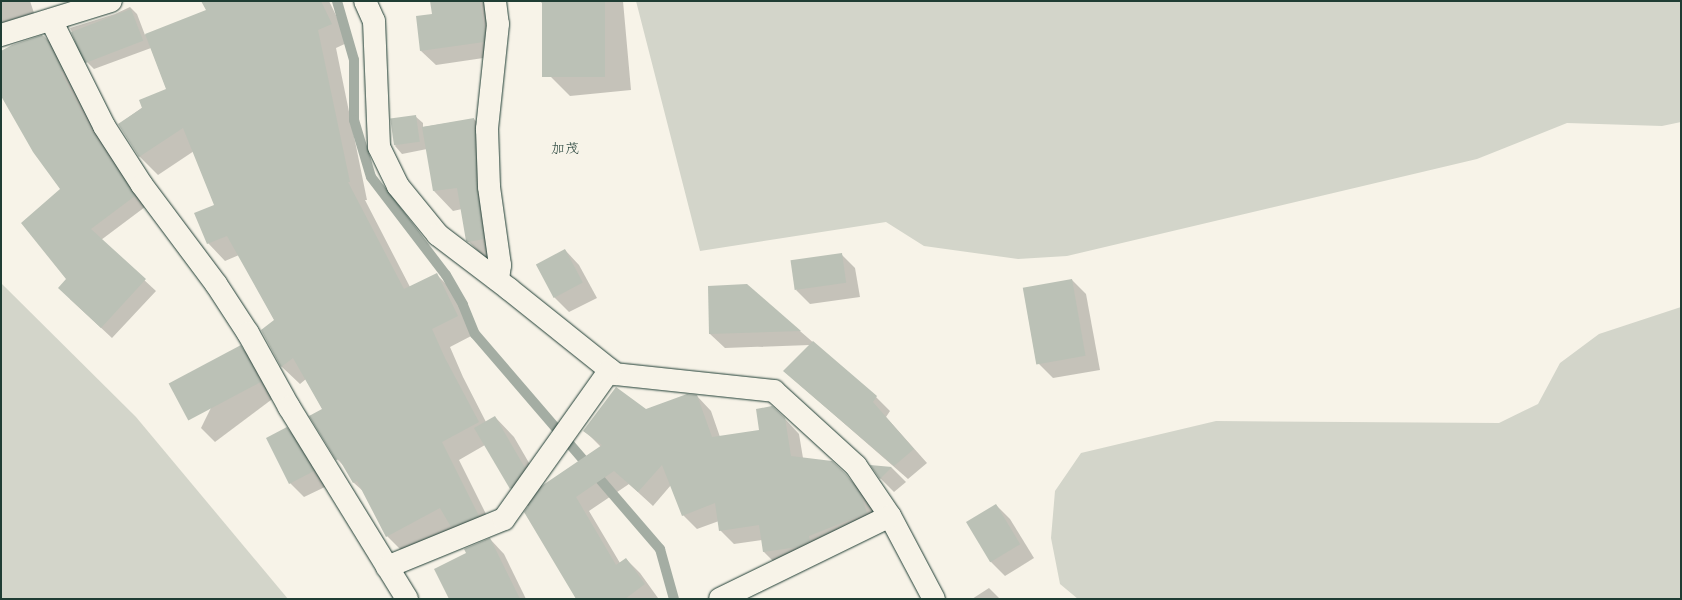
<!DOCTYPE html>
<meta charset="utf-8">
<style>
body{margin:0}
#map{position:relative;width:1682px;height:600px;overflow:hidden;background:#f7f3e8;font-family:"Patrick Hand","Klee One",sans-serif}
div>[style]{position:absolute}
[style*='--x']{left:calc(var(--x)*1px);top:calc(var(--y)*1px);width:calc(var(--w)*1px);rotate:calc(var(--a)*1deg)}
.green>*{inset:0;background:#d3d5ca}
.shadow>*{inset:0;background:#0003}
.stream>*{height:10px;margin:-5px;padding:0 5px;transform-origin:5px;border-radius:5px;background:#a4ada3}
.building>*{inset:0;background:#bbc1b6;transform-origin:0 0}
.roads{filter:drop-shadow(0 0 1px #1f3d34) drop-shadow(0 0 1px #1f3d34)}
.minor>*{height:22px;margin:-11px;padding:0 11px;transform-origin:11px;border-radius:11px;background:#f7f3e8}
span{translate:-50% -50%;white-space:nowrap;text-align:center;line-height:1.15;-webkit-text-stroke:3px #f7f3e8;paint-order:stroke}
.quarter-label{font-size:14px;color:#1f3d34}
.frame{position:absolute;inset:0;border:2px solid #1f3d34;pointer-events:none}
</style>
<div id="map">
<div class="green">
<i style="clip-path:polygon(636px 1px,1681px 1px,1681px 122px,1662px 126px,1567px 123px,1477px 159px,1067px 256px,1018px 259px,924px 246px,886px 222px,700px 251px)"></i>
<i style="clip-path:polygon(1px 283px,136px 417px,288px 599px,1px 599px)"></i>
<i style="clip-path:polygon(1681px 307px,1681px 599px,1078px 599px,1060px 584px,1051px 538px,1055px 491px,1081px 453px,1216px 421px,1499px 423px,1538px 404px,1560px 363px,1599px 334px)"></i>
</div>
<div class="shadow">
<i style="clip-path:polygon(1px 1px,30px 1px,34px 13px,1px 23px)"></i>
<i style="clip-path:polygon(202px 1px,329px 1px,349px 42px,336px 48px,367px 200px,365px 200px,410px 287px,437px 275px,454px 292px,475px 334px,450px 347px,463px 377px,486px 422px,495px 417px,514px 437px,543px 487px,601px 447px,585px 431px,697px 396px,711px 411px,720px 437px,760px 431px,785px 419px,799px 434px,803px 458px,846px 475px,860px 490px,874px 510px,880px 528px,778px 566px,764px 552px,762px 540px,734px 544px,720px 530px,719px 521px,697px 529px,683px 515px,671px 485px,653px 506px,629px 484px,589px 511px,620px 563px,626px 559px,640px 573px,658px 598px,582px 599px,529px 507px,511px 488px,485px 445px,459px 460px,496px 534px,405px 554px,387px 536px,364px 492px,354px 483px,346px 468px,337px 459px,323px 410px,306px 379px,300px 384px,282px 367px,262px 331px,275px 321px,239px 255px,225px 261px,208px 243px,216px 205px,194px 151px,158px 175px,140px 157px,119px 124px,167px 90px,151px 48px,94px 69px,87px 62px,70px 28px,115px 14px,130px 7px,137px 14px,145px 35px,207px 11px)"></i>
<i style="clip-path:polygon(431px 1px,492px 1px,497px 56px,436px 65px,421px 51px,433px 15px)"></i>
<i style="clip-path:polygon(540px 1px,623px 1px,631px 90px,570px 96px,550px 76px,543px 4px)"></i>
<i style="clip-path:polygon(44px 36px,55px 47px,103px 144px,145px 207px,101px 240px,156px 291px,112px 338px,70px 299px,61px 190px,1px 81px,1px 52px,13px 46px)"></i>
<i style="clip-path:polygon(415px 116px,423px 123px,423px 127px,474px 119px,493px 139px,503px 259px,487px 260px,467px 240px,462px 209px,453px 211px,434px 191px,427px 149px,402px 154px,395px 146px)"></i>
<i style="clip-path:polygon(565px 250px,579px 265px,597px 298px,569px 312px,555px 298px,538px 265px)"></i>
<i style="clip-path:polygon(841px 254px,855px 268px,860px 297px,810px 304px,796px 290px)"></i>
<i style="clip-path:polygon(1072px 280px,1086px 294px,1100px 370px,1053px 378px,1039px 364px)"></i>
<i style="clip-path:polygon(747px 285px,876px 397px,890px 411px,886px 417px,927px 463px,908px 479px,784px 371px,810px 345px,725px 348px,710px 334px,709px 287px)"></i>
<i style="clip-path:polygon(241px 347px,255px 361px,275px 397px,215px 442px,201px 428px)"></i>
<i style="clip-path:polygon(287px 428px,301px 443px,327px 486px,304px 497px,290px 483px)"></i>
<i style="clip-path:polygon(872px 466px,892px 468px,906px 482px,894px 492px,880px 478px)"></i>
<i style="clip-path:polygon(996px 505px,1010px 519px,1034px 558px,1005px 576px,991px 562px)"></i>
<i style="clip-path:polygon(490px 539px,504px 554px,526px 599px,450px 599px,467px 553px)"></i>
<i style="clip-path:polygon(989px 588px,1000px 599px,972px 599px)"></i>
</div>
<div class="stream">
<i style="--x:337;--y:1;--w:61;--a:73.9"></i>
<i style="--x:354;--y:60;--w:60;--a:90"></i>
<i style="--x:354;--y:120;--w:59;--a:73.4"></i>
<i style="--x:371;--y:177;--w:123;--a:52.6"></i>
<i style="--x:446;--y:275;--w:34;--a:60"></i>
<i style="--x:463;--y:305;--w:31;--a:68"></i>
<i style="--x:475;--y:334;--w:284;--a:49.3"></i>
<i style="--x:660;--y:549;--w:52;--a:74.4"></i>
</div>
<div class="building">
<i style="clip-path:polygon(201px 1px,321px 1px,332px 24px,318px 30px,350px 182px,348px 182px,404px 289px,437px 273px,458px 316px,432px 329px,445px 358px,479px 422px,442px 442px,479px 516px,451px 527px,440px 508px,386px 537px,357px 481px,353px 483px,339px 459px,336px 460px,309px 416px,322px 409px,293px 358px,281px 367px,261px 330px,274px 320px,227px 236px,207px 244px,194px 213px,214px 205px,183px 128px,139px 157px,118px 124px,142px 108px,139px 100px,166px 89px,145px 34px,206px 10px)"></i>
<i style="clip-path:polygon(430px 1px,480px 1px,485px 33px,484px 42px,420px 51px,416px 16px,432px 14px)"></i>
<i style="left:542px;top:1px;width:63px;height:76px"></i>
<i style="left:131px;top:9px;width:34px;height:64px;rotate:69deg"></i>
<i style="clip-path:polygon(42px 35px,48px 41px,63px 71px,61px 72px,93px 133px,135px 196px,91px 229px,146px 279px,101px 328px,58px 288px,66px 279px,21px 223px,60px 189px,33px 152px,1px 96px,1px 51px,12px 45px)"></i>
<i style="left:416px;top:115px;width:27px;height:26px;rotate:82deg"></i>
<i style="clip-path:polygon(474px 118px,477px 188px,484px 239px,468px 242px,466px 241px,457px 188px,433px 191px,422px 127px)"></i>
<i style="left:565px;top:249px;width:38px;height:33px;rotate:62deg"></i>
<i style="left:842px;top:253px;width:30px;height:52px;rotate:82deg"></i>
<i style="left:1072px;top:279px;width:78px;height:50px;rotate:80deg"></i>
<i style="clip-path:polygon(747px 284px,801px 331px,709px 334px,708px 286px)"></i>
<i style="clip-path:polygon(813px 341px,877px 396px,873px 402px,914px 449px,894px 466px,783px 371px)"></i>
<i style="left:241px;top:345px;width:42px;height:82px;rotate:62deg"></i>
<i style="clip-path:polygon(616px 387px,646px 409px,687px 394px,697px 395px,712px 437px,759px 430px,756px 409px,772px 406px,785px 418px,791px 456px,832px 461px,846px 474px,861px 495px,867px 513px,809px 536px,810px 541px,798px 547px,763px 552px,759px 525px,719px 531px,715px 503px,682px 516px,662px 465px,638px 492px,614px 471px,576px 497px,616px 565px,626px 558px,645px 584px,625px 599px,576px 599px,524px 512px,543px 485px,602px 445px,583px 431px)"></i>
<i style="clip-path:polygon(495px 416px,525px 468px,510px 489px,474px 428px)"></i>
<i style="clip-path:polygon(287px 427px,314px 471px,289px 484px,266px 438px)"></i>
<i style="clip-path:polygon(870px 465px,892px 467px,880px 479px)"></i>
<i style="left:996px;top:504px;width:47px;height:35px;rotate:59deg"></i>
<i style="clip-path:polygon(490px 538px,520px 599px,449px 599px,434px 569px,466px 553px,464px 549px)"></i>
</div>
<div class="roads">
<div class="minor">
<i style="--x:365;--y:1;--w:22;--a:66"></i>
<i style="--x:374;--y:21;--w:126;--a:87.7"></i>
<i style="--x:379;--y:147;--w:43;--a:64"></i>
<i style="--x:398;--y:186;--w:63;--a:50.8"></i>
<i style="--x:438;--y:235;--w:89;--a:37.3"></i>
<i style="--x:509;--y:289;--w:136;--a:38.7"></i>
<i style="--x:615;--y:374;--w:160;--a:6.1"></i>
<i style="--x:774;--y:391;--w:111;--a:42.4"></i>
<i style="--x:856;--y:466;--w:60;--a:55.8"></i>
<i style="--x:890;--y:516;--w:94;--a:62.1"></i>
<i style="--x:495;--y:1;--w:23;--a:83"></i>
<i style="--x:498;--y:24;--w:106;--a:96"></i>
<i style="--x:487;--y:129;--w:58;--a:88"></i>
<i style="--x:489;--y:187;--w:79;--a:82"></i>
<i style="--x:500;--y:265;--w:15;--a:98"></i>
<i style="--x:51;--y:20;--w:119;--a:63.4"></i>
<i style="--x:104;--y:126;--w:70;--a:57.2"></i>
<i style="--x:142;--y:185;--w:124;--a:53.2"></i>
<i style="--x:216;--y:284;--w:59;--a:56.9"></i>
<i style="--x:248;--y:333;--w:85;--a:61"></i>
<i style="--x:289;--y:407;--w:225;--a:58.4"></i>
<i style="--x:1;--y:35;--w:115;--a:-17.2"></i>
<i style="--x:387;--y:567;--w:126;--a:-22.3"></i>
<i style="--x:504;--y:519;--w:183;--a:-54.6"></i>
<i style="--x:720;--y:599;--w:189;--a:-26"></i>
</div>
</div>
<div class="quarter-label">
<span style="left:565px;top:148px">加茂</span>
</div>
<div class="frame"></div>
</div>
